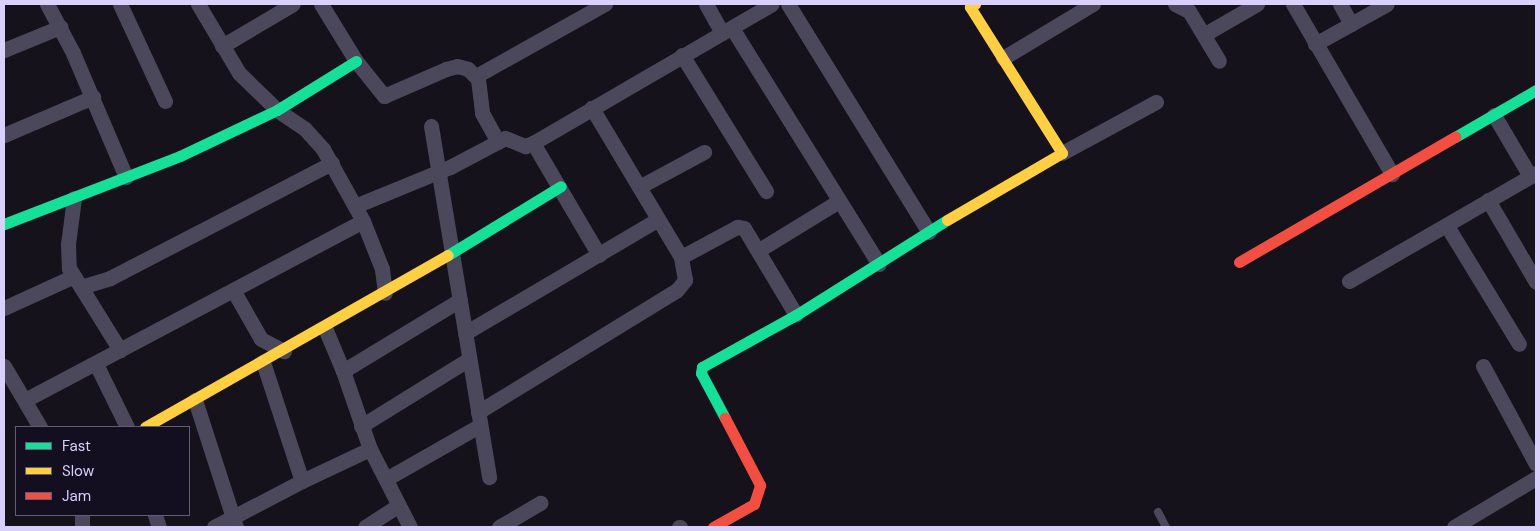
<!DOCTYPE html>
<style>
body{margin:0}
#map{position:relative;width:1540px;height:531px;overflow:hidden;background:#15121c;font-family:"DM Sans",sans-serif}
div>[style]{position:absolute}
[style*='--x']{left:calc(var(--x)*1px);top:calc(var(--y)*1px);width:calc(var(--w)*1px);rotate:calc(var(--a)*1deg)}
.lane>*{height:8px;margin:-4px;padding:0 4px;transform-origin:4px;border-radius:4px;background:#4b485c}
.street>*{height:15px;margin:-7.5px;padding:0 7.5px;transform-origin:7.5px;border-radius:7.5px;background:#4b485c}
.fast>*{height:11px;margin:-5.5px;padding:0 5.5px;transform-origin:5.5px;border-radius:5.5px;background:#16e098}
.slow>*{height:11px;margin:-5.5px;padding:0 5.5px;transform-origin:5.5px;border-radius:5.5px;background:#ffcf43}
.jam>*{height:11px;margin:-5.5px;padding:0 5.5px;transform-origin:5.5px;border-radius:5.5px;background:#f24e42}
span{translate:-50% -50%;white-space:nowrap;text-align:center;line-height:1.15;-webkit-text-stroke:4px #130e20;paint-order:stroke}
.frame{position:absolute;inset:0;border:5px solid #dad0fc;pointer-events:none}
.legend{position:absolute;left:15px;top:426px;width:175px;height:90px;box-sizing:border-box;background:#130e20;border:1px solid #635c78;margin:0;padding:6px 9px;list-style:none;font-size:15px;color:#dad0fc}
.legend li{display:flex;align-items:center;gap:10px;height:25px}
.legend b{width:25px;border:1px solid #635c78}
</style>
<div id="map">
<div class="lane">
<i style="--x:1158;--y:512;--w:17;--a:62"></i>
</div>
<div class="street">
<i style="--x:47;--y:4;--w:55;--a:62"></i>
<i style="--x:73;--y:53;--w:135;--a:66.9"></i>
<i style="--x:120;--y:4;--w:107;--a:65.1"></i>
<i style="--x:198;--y:4;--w:80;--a:59.3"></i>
<i style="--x:239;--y:73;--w:53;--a:44.2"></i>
<i style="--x:277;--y:110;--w:34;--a:34"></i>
<i style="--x:305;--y:129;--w:27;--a:48"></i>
<i style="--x:323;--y:149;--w:82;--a:60.9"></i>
<i style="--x:363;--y:221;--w:52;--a:68.4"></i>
<i style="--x:382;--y:269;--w:24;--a:83"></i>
<i style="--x:321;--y:4;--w:67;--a:58.4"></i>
<i style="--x:356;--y:61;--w:45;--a:51.3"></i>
<i style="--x:384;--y:96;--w:68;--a:-23.5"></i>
<i style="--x:446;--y:69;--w:11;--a:-15"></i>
<i style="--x:457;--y:66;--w:11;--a:15"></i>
<i style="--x:468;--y:69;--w:14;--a:45"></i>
<i style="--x:478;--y:79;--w:34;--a:83"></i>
<i style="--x:482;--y:113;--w:33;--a:61"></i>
<i style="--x:706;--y:4;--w:33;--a:61"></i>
<i style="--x:788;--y:4;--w:268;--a:58.3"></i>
<i style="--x:1175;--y:4;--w:16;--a:27"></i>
<i style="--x:1189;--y:11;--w:58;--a:59"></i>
<i style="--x:1293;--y:4;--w:197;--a:59.8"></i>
<i style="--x:1340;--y:4;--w:23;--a:61"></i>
<i style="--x:732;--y:28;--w:278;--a:58.1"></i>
<i style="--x:1205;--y:34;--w:60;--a:-30"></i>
<i style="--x:1315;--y:44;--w:82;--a:-29.1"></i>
<i style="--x:222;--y:46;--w:82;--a:-30.6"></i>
<i style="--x:4;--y:50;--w:61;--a:-22.3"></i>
<i style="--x:682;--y:55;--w:160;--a:58.3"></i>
<i style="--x:1003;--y:58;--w:105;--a:-31"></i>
<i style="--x:476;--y:76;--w:148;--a:-29.2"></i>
<i style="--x:1494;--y:115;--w:71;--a:59.5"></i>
<i style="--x:431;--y:126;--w:356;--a:80.6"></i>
<i style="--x:4;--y:135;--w:97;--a:-23.1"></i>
<i style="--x:533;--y:143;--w:130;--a:59.5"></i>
<i style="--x:1062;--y:153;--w:107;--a:-28.5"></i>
<i style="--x:639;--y:187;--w:74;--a:-28.3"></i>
<i style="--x:74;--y:198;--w:46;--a:97.4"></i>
<i style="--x:68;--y:244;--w:24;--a:88"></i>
<i style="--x:69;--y:268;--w:97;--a:58.1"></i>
<i style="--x:1488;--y:200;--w:95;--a:59.7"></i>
<i style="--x:355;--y:206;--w:103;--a:-22.3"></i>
<i style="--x:450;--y:167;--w:62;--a:-27.8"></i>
<i style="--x:505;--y:138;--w:22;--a:22"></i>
<i style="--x:525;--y:146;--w:9;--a:-21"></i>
<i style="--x:533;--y:143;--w:276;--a:-30.2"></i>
<i style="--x:1447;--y:226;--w:138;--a:58.6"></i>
<i style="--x:759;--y:250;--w:94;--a:-31.5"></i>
<i style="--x:681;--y:257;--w:64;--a:-28.2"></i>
<i style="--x:737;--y:227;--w:7;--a:8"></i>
<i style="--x:744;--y:228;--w:101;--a:59.1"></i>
<i style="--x:1349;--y:281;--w:216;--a:-30"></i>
<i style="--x:81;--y:287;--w:30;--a:-17"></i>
<i style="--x:110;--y:278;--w:250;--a:-27.4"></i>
<i style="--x:233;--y:290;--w:56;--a:60.3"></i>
<i style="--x:261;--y:339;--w:26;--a:28"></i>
<i style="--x:4;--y:308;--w:75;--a:-24.5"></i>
<i style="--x:325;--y:328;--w:47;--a:67.3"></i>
<i style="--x:465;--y:333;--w:223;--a:-30.5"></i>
<i style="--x:263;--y:362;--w:125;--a:71.9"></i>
<i style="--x:96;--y:364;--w:70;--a:63.8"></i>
<i style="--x:4;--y:366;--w:71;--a:59.5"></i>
<i style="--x:1483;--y:366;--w:111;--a:61.6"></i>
<i style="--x:25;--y:400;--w:382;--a:-27.9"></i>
<i style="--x:195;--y:400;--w:133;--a:72.1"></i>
<i style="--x:478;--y:412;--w:233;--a:-31.5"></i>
<i style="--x:677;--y:290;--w:13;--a:-51"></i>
<i style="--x:685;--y:280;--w:23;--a:-100"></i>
<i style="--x:681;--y:257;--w:174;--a:-120.9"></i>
<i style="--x:361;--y:426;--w:127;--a:-31.8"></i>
<i style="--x:386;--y:479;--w:107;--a:-29.7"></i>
<i style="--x:155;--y:515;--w:13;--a:72"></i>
<i style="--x:82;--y:527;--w:12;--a:-90"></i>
<i style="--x:214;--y:527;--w:99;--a:-27.6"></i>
<i style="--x:302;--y:481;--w:75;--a:-25.2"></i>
<i style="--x:365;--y:527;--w:40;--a:-32.9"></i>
<i style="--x:410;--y:527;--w:88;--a:-117.1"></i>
<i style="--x:370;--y:449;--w:83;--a:-109.1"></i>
<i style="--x:343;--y:371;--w:137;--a:-31.3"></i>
<i style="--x:499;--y:527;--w:48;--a:-30.3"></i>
<i style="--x:679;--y:527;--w:1;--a:0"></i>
<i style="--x:1454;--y:527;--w:96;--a:-30.9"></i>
</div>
<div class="fast">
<i style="--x:1455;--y:137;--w:94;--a:-30.1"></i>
<i style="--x:4;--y:224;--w:189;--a:-21.1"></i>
<i style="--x:180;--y:156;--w:107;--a:-25.4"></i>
<i style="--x:277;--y:110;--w:93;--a:-31.8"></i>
<i style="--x:448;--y:255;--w:132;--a:-31.4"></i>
<i style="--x:725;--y:418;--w:51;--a:-118.1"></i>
<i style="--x:701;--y:373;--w:6;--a:-81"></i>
<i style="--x:702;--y:367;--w:107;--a:-29"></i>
<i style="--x:796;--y:315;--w:178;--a:-32.2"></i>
</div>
<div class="slow">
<i style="--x:947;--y:220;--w:133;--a:-30.2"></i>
<i style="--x:1062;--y:153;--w:173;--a:-122.2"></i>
<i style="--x:970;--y:7;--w:6;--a:-31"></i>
<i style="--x:145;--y:427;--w:348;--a:-29.6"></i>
</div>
<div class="jam">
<i style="--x:1239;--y:262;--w:250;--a:-30.1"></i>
<i style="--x:713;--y:527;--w:47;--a:-29.3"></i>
<i style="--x:754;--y:504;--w:20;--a:-72"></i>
<i style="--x:760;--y:485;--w:76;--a:-117.6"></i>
</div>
<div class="frame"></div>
<ul class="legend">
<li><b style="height:6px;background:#16e098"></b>Fast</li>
<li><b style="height:6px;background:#ffcf43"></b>Slow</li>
<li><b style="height:6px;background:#f24e42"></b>Jam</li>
</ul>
</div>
